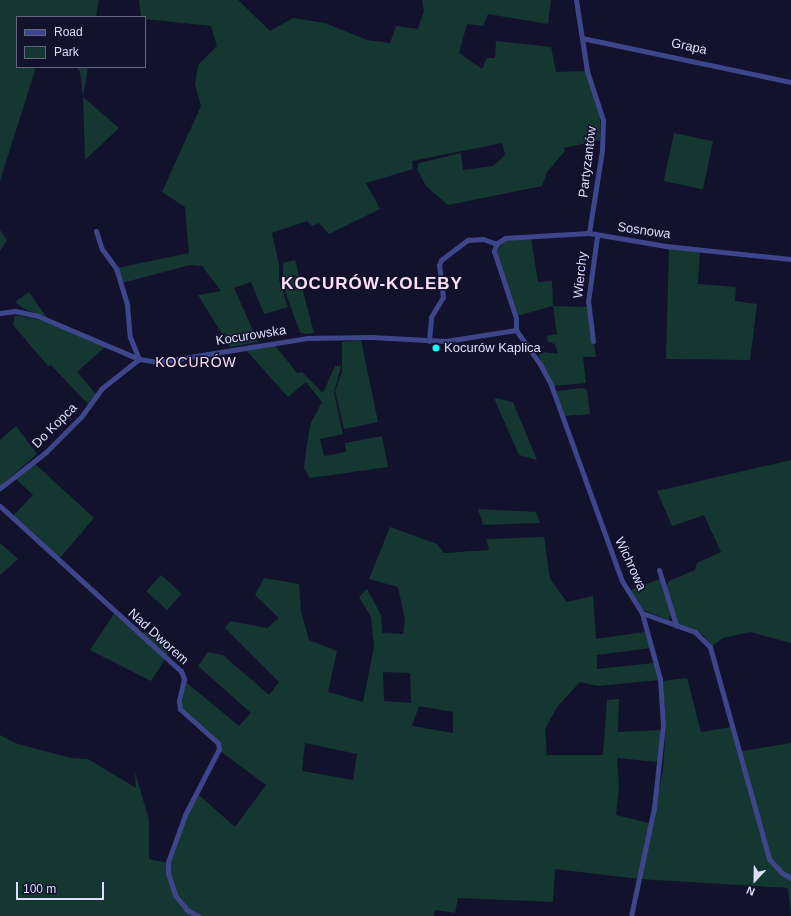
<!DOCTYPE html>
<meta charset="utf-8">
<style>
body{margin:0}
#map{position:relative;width:791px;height:916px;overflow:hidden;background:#13122d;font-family:Helvetica,sans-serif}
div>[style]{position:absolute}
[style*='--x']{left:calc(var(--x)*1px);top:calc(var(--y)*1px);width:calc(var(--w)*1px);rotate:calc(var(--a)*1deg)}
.green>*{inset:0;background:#153731;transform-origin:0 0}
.minor>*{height:5px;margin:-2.5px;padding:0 2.5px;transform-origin:2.5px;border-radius:2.5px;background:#3d458b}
.dots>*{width:11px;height:11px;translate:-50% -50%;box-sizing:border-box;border:2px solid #13122d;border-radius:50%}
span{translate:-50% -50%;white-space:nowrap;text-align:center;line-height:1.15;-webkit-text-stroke:3px #13122d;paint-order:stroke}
.street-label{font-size:13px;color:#dedeff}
.poi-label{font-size:13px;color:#dedeff}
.left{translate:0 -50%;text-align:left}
.neighbourhood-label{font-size:14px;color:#ffe0f8;letter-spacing:1px}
.district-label{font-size:17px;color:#ffe0f8;font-weight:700;letter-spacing:1px}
.legend{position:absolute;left:16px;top:16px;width:130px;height:52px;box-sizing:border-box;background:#13122d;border:1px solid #646481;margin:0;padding:5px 7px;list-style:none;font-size:12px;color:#dedeff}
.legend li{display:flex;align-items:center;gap:8px;height:20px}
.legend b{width:20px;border:1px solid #646481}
.north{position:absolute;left:735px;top:860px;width:40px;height:40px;-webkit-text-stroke:3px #13122d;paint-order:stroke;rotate:202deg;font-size:11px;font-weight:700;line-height:16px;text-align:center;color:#dedeff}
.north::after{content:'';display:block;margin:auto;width:14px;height:18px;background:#dedeff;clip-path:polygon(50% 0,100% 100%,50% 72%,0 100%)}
.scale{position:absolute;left:16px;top:882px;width:88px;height:18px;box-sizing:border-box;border:2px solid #dedeff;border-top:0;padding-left:5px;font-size:12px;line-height:14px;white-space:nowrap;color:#dedeff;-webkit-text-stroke:3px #13122d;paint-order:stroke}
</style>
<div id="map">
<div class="green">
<i style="clip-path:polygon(0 0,99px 0,96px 17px,17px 17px,17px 67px,36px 67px,0 181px)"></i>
<i style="clip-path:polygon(139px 0,238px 0,270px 31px,293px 18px,325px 23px,367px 40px,390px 43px,396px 26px,418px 29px,424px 11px,422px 0,551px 0,548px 24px,488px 14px,483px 26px,467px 24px,459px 53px,482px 69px,487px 58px,495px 58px,496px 41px,551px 47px,556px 72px,587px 71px,600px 116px,600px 140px,564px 148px,565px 151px,547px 172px,542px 186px,448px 205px,426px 186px,417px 169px,419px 163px,461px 153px,463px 170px,493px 166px,505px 155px,502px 143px,412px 161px,413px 169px,366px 183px,380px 209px,329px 234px,319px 223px,312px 226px,307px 221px,272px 233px,279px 264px,279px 280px,288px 307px,264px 314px,251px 282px,234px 288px,258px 342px,230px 347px,198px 295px,221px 291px,202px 266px,190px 265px,122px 283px,117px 268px,189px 253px,185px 207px,162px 192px,201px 106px,195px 85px,198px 65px,217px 46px,211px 26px,145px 19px,141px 17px)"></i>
<i style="clip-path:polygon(76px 67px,88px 67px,83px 97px,119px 128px,85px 160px,83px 96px,80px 71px)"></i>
<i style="left:674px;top:133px;width:40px;height:49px;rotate:12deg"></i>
<i style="clip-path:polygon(0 230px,7px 240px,0 251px)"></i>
<i style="clip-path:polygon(531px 238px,538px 282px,552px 281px,553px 306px,588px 307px,596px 357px,583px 357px,586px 383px,553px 386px,538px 355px,545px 352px,558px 354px,555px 344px,548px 342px,547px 336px,557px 334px,553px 306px,517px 316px,497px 252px,502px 243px,507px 240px)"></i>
<i style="clip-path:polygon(669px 248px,700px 251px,698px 284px,736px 287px,735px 301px,757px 304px,750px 360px,666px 359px)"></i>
<i style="clip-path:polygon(295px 260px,314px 333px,305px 334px,300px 332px,283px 286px,283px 263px)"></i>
<i style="clip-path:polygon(29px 292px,42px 311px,47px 317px,26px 310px,15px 302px)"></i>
<i style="clip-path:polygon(15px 315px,45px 321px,105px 347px,77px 372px,96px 394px,88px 404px,51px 365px,48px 366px,13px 325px)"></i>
<i style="clip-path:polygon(361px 340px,378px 422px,344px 429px,335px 391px,342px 372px,342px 342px)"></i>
<i style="clip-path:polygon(274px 344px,297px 373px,302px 372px,323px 393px,335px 366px,341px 366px,334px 393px,343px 434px,320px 439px,324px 456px,346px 452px,345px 443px,382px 436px,388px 467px,310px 478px,304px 468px,307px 443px,311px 423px,322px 402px,306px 382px,288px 397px,245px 349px)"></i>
<i style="clip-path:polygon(582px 388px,587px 390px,590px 414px,565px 416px,556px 391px)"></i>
<i style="clip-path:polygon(494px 398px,513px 402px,537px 460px,519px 455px)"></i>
<i style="clip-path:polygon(16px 426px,37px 454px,0 486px,0 440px)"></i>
<i style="clip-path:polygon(791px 460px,791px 643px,750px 632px,723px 638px,712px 646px,703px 635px,676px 625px,666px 587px,669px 581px,695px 570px,697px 563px,721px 552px,704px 515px,672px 526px,657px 491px)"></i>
<i style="clip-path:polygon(34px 463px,94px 518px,59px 559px,13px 516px,33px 495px,15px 478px)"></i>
<i style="clip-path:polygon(478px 509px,536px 512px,540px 523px,483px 525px)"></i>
<i style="clip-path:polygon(evenodd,390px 527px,437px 544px,444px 553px,489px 550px,486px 539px,544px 537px,550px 579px,567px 602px,593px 596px,596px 639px,645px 632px,650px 648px,597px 655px,597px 669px,654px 663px,658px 680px,598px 686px,580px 682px,557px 707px,545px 729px,547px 755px,603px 755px,607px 700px,619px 699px,618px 732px,661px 730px,659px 762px,617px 758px,619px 787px,616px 815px,653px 824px,663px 769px,666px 726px,663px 681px,687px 678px,701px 732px,731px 727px,737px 752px,791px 743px,791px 916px,788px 888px,639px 879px,555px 869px,553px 902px,458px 898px,455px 913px,435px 910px,434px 916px,201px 916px,188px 909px,177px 895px,169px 873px,169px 863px,190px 809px,199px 795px,235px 827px,266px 785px,220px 751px,218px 741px,181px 708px,186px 682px,239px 726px,251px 713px,198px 666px,208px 652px,223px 655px,269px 695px,279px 682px,225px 628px,230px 621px,267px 628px,279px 618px,255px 595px,264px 578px,299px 584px,301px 612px,309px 640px,337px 651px,328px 692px,363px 702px,374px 647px,371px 617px,359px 597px,367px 589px,381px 615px,382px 633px,403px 634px,405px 620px,398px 587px,369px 579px,390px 527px,383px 672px,410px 673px,411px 703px,384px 701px,383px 672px,390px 527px,419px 706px,453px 712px,453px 733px,412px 726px,419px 706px,390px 527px,305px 743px,357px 754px,353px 780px,302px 771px,305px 743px)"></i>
<i style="clip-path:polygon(0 543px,18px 559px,0 575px)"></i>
<i style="left:161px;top:575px;width:28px;height:22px;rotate:42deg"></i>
<i style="clip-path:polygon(660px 579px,671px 614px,669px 620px,643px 610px,630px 590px)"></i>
<i style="clip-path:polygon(114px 614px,165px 659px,151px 681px,90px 650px)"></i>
<i style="clip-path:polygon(145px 631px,168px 652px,167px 656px,141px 634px)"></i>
<i style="clip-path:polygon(0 735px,15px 743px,71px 758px,88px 759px,136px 788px,135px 772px,149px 820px,149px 859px,167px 863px,174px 895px,196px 916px,0 916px)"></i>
</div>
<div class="minor">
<i style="--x:576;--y:0;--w:72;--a:81.2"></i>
<i style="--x:587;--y:71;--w:52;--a:71.9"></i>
<i style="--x:603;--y:120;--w:30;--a:92"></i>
<i style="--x:602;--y:150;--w:84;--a:98.9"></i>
<i style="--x:582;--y:38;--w:214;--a:11.9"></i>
<i style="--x:96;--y:231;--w:19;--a:72"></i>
<i style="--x:102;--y:249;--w:24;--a:54"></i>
<i style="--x:116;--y:268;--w:39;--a:73"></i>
<i style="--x:127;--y:305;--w:32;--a:85"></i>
<i style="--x:130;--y:337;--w:24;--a:68"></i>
<i style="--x:791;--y:259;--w:126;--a:-174.1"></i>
<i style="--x:666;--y:246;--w:78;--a:-170.4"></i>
<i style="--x:589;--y:233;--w:84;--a:176.6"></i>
<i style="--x:505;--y:238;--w:9;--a:148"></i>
<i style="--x:497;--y:243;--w:9;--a:111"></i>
<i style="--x:494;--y:251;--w:71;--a:71.8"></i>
<i style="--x:516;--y:318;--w:12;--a:90"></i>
<i style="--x:516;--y:330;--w:42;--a:54.8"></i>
<i style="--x:540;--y:364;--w:24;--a:62"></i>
<i style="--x:551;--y:385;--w:208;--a:70.1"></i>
<i style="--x:622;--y:581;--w:38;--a:58"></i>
<i style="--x:642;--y:613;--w:56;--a:19.7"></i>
<i style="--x:695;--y:632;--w:21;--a:45"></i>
<i style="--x:710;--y:647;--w:220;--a:74.4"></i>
<i style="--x:769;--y:859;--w:19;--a:47"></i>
<i style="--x:782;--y:873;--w:10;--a:29"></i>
<i style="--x:0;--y:313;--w:15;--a:-8"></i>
<i style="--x:15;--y:311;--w:24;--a:12"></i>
<i style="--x:38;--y:316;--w:110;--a:23.1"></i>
<i style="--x:139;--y:359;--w:20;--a:9"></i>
<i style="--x:159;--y:362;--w:151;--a:-9.2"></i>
<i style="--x:308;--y:338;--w:63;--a:-0.9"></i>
<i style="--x:371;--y:337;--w:75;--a:3.1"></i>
<i style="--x:446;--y:341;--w:71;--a:-8.9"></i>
<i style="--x:429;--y:341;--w:24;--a:-85"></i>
<i style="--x:431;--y:317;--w:23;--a:-59"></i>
<i style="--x:443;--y:297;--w:32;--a:-97"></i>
<i style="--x:439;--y:265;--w:5;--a:-68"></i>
<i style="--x:441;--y:260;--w:34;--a:-37"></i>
<i style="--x:468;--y:240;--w:15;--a:-4"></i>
<i style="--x:483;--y:239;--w:15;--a:20"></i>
<i style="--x:593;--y:341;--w:39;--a:-97"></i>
<i style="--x:588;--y:302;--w:67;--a:-82.2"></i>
<i style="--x:0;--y:488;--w:58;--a:-38"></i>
<i style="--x:46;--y:452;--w:49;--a:-45"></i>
<i style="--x:81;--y:417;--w:34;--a:-54"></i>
<i style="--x:101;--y:389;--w:48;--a:-38.3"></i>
<i style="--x:0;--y:506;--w:245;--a:42.4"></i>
<i style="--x:181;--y:671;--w:9;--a:69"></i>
<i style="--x:184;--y:679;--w:23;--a:103"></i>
<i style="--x:179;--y:701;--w:8;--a:83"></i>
<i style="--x:180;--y:709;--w:51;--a:41.8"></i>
<i style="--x:218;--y:743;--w:6;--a:81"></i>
<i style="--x:219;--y:749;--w:74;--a:117.3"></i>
<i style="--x:185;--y:815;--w:50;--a:109.9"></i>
<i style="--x:168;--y:862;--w:11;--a:90"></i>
<i style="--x:168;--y:873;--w:23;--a:72"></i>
<i style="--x:175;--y:895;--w:19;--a:51"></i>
<i style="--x:187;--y:910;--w:13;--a:29"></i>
<i style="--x:659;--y:570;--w:58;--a:72.8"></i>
<i style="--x:631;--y:916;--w:110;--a:-78"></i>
<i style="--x:654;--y:808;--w:83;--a:-83.8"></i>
<i style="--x:663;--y:725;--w:46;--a:-93.7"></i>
<i style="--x:660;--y:679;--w:68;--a:-105.3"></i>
</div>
<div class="dots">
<i style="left:436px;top:348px;background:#0bfdf6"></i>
</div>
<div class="street-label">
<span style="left:689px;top:47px;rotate:12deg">Grapa</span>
<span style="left:588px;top:162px;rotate:-83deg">Partyzantów</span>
<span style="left:644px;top:231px;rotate:8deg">Sosnowa</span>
<span style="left:581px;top:275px;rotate:-84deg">Wierchy</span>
<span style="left:251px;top:336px;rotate:-9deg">Kocurowska</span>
<span style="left:55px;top:426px;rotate:-45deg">Do Kopca</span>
<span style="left:630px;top:564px;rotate:65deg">Wichrowa</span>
<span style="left:158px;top:637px;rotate:42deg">Nad Dworem</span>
</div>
<div class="poi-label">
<span class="left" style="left:444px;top:348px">Kocurów Kaplica</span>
</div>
<div class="neighbourhood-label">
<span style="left:196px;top:362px">KOCURÓW</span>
</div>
<div class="district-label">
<span style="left:372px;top:284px">KOCURÓW-KOLEBY</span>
</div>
<ul class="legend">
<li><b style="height:5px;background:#3d458b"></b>Road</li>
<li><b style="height:11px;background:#153731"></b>Park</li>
</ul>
<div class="north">N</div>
<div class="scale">100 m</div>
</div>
